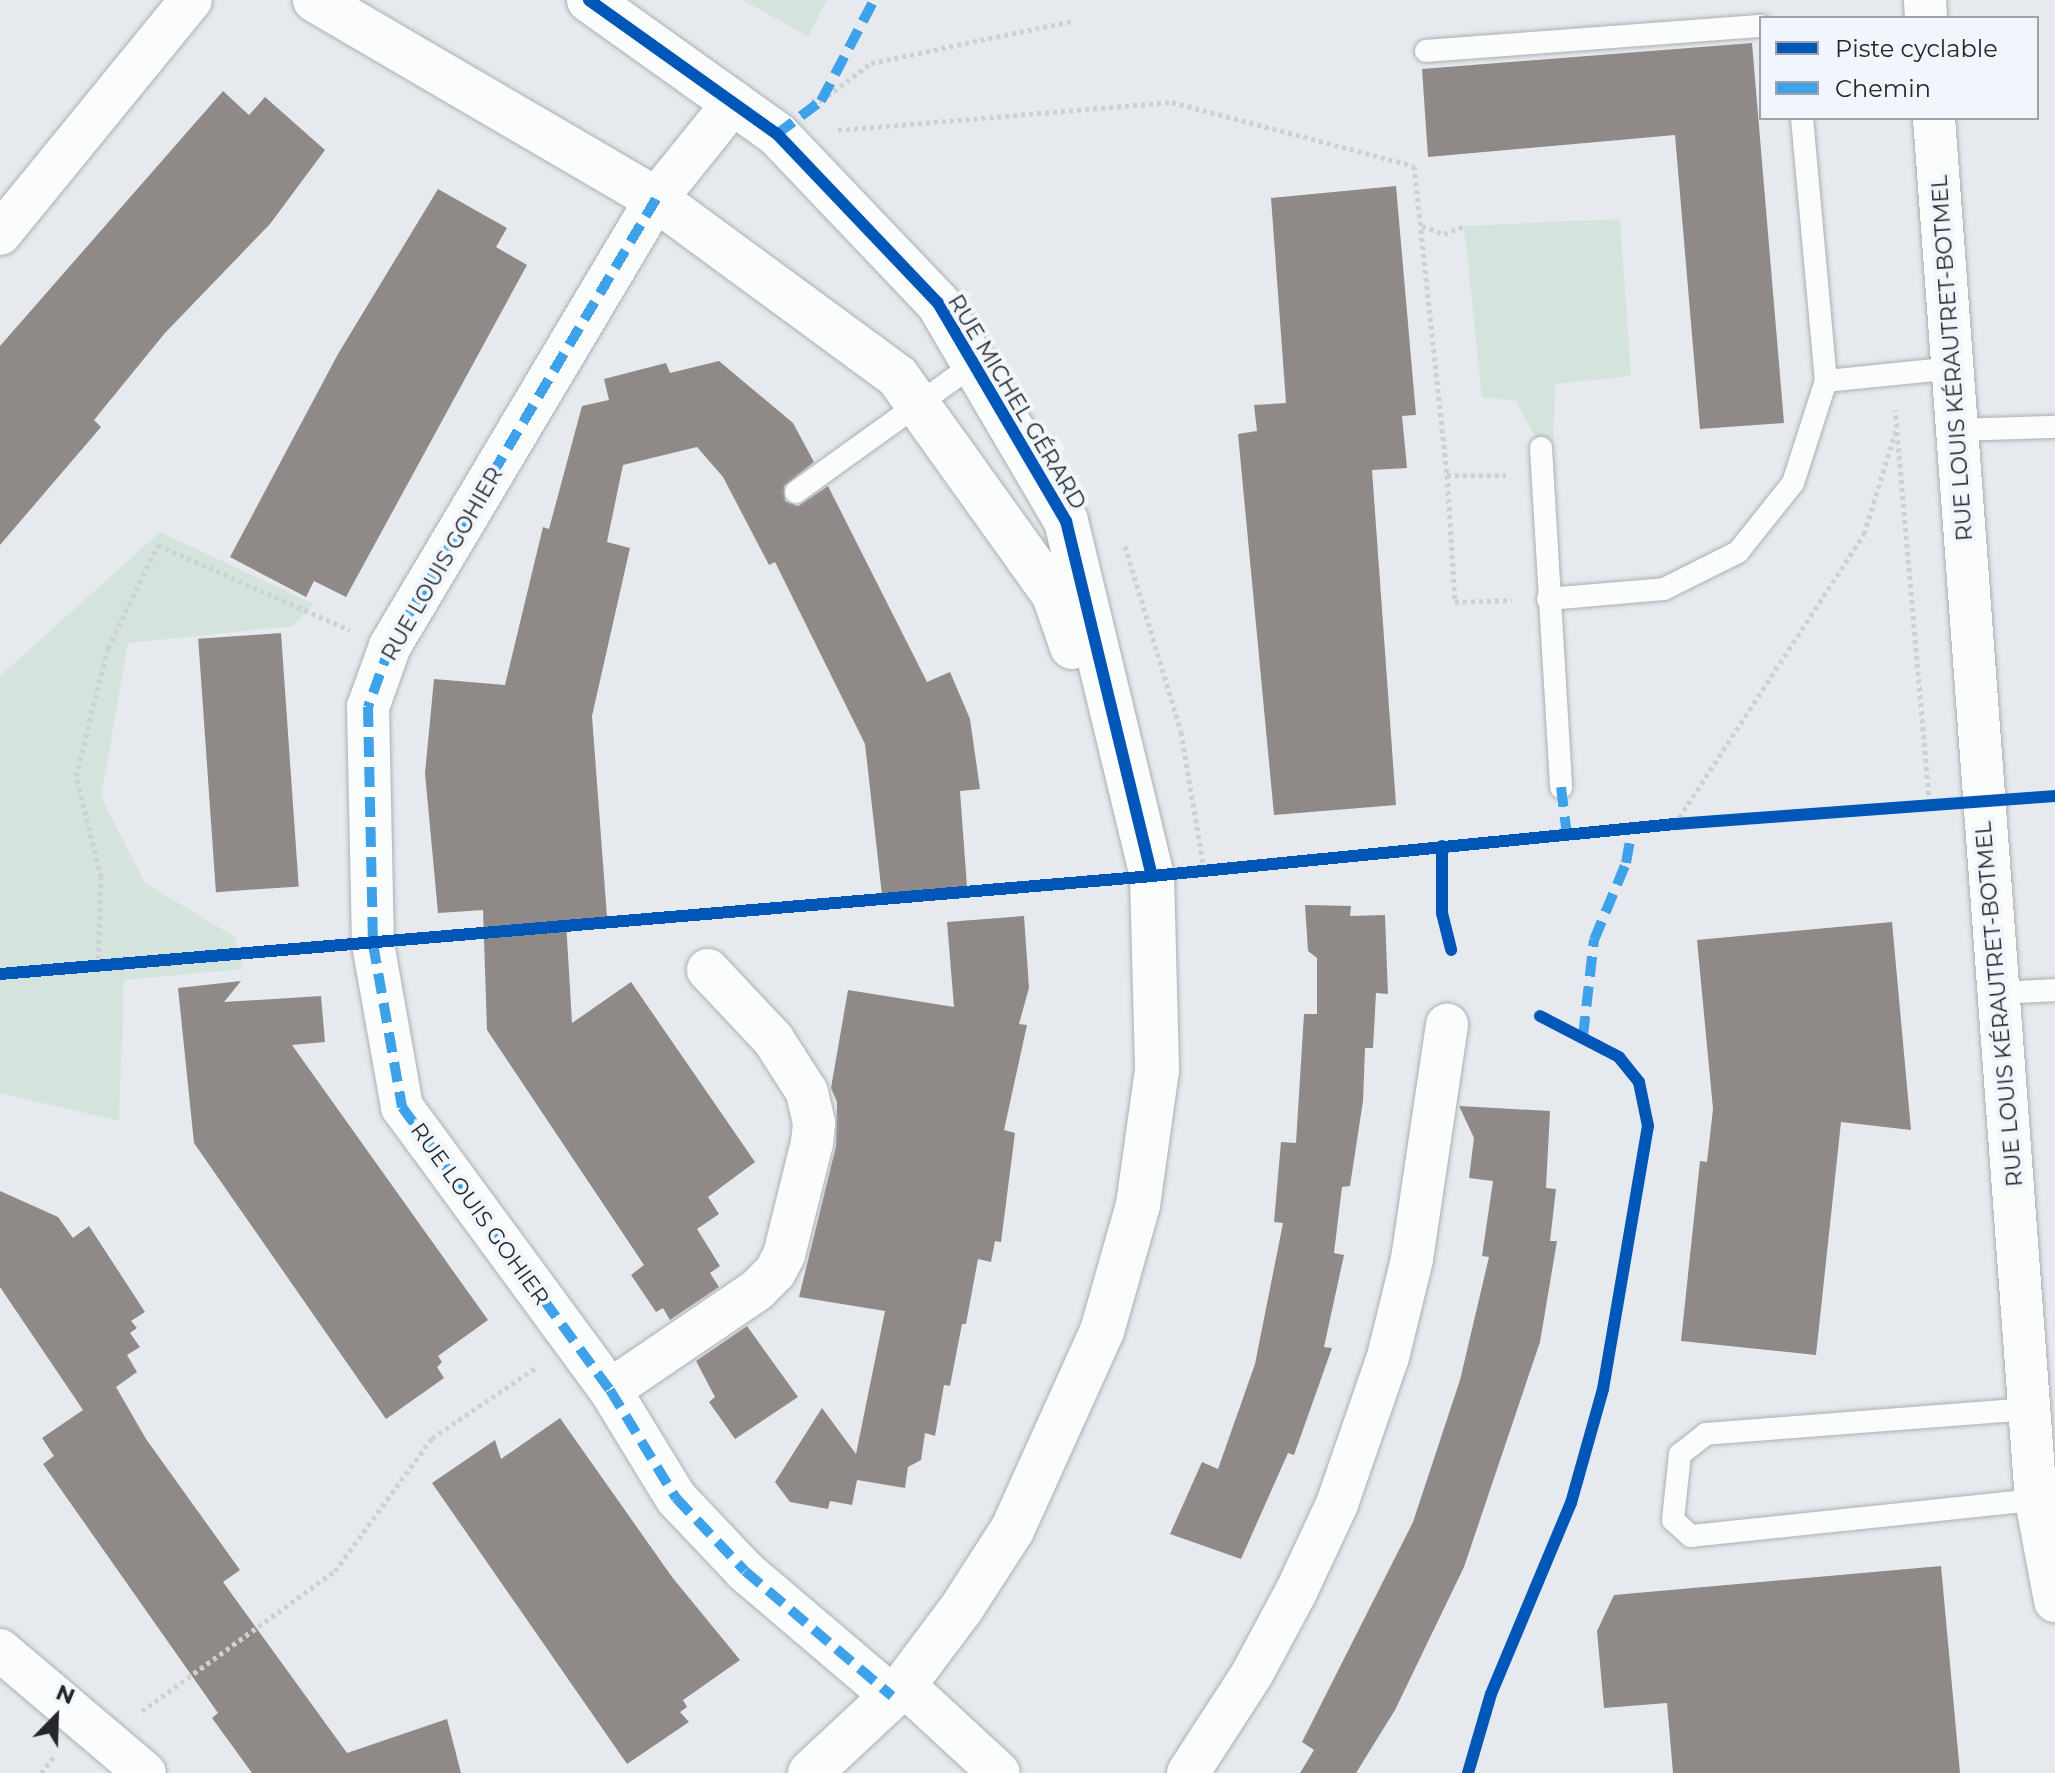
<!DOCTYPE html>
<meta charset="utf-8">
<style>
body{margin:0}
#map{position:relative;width:2055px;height:1773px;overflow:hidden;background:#e6eaee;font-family:Montserrat,sans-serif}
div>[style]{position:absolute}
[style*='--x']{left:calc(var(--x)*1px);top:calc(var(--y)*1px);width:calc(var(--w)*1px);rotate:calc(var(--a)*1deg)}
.green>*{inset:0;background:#d4e3dc}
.building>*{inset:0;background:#8f8a88;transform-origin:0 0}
.path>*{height:5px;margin-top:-2.5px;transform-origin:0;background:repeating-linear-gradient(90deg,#cfd0d2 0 4px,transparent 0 8px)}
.roads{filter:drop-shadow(0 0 2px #acafb3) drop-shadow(0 0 2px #acafb3)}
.service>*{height:22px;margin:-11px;padding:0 11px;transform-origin:11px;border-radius:11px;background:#fbfcfc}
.minor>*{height:42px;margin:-21px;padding:0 21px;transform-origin:21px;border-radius:21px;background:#fbfcfc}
.tertiary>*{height:44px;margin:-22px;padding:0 22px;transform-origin:22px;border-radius:22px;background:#fbfcfc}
.quiet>*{height:10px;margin-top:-5px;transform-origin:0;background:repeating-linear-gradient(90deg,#3ea2eb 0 20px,transparent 0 30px)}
.cycleway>*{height:12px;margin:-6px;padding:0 6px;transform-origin:6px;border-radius:6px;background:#0057b8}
span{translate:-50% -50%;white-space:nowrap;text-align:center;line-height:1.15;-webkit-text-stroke:8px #f1f6fd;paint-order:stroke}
.street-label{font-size:22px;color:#242629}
.legend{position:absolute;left:1759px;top:16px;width:280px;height:104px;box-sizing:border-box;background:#f1f6fd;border:2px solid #9fa3a8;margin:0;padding:10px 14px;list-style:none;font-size:24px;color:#242629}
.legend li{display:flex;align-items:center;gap:16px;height:40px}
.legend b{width:40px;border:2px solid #9fa3a8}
.north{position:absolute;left:16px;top:1677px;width:80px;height:80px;-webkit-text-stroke:6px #f1f6fd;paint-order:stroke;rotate:23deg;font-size:22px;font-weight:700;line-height:32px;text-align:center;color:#242629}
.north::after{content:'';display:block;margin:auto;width:28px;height:36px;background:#242629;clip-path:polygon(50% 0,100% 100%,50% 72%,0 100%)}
</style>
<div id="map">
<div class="green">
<div style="clip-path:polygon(743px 0,827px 0,808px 37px)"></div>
<div style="clip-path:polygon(1620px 219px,1631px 376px,1555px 384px,1553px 441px,1541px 448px,1516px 401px,1482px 397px,1464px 226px)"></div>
<div style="clip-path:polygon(160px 532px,314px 604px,293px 626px,128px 643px,101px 797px,145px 883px,235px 937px,243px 969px,124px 980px,119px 1121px,0 1093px,0 676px)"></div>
</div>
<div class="building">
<div style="clip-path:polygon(1752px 43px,1784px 423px,1700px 429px,1675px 135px,1428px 157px,1422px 69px)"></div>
<div style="clip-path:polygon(223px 91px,249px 115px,265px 97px,325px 150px,270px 224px,165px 333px,94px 420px,101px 427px,0 545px,0 346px)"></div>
<div style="clip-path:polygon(1396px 186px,1416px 415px,1402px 416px,1407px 468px,1372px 470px,1396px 805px,1274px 815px,1238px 434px,1257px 431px,1254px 405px,1286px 403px,1271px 198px)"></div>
<div style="clip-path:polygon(438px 189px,507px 228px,496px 247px,527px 265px,346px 597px,314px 581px,306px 597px,230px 557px,338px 354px)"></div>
<div style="clip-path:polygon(719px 361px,793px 423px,814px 462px,784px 486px,785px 501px,798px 506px,828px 486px,927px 682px,950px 672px,970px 719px,980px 789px,960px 791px,967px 887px,882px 895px,865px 744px,775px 562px,769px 565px,723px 477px,697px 447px,623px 465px,607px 542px,630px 548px,592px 716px,607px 917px,566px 921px,572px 1023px,631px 982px,755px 1162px,708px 1197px,719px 1214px,697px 1229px,720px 1266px,710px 1273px,719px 1287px,670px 1320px,663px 1308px,656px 1312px,631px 1275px,644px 1265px,487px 1030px,483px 910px,438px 913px,425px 773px,434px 679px,505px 685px,543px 527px,549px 529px,582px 406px,609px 400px,604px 379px,666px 363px,670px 373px)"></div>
<div style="left:281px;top:633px;width:254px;height:83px;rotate:86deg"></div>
<div style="clip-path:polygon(1305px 905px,1351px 906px,1350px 916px,1385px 915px,1388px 994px,1376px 993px,1373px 1048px,1365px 1048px,1363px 1101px,1350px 1186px,1342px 1187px,1334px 1253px,1344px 1255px,1324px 1347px,1332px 1348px,1294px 1455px,1288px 1453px,1241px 1559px,1170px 1534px,1202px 1462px,1218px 1469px,1255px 1364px,1283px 1223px,1274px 1222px,1281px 1142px,1296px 1143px,1304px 1014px,1317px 1014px,1317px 958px,1308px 951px)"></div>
<div style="clip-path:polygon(1024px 916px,1029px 988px,1019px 1024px,1027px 1025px,1004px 1130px,1015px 1133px,1001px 1242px,995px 1241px,991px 1262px,978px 1259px,966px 1324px,962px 1324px,950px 1386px,944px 1385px,935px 1436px,925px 1433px,921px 1460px,908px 1467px,905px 1488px,857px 1480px,852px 1505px,830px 1501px,828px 1509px,790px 1502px,775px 1482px,822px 1408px,856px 1454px,885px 1311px,799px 1297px,836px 1146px,837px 1102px,831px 1088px,848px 990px,954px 1007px,947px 922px)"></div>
<div style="clip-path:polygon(1892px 922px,1911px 1130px,1841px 1122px,1816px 1355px,1681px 1341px,1700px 1161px,1707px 1162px,1713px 1109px,1697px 940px)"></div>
<div style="clip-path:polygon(241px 981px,224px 1002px,321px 996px,325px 1042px,292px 1045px,488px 1320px,438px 1356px,442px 1362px,437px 1367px,444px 1378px,386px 1419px,194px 1143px,178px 988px)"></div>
<div style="clip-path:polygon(1459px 1106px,1550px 1111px,1546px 1188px,1556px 1189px,1550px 1241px,1557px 1241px,1540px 1342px,1464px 1567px,1395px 1710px,1356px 1773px,1300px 1773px,1314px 1750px,1302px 1742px,1413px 1522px,1460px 1380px,1489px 1257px,1482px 1256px,1493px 1181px,1469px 1178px,1474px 1138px)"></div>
<div style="clip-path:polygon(0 1191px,58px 1217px,73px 1238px,89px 1226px,145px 1312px,131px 1321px,137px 1328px,130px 1333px,140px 1347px,127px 1355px,137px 1372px,116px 1387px,146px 1439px,240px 1570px,223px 1582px,347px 1753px,447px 1719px,461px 1773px,252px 1773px,212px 1718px,218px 1713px,43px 1464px,54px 1456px,42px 1438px,83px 1410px,0 1287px)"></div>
<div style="clip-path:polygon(747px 1326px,798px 1397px,735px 1439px,709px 1402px,715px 1397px,696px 1361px)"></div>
<div style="clip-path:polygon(560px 1418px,672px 1577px,740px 1660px,683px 1700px,687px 1707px,680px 1712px,689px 1722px,627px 1764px,432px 1483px,495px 1440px,501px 1459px)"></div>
<div style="clip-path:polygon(1941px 1566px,1960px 1773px,1673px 1773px,1667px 1703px,1604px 1708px,1597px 1631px,1614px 1595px)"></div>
</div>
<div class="path">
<div style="--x:811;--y:101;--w:10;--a:0"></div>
<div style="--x:821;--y:101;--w:63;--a:-37.2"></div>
<div style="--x:871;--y:63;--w:205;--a:-11.8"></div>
<div style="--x:838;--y:130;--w:335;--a:-4.8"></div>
<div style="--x:1172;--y:102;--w:250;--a:14.8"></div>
<div style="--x:1414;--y:166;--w:311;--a:83.9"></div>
<div style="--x:1447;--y:475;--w:127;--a:86.4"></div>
<div style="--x:1455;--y:602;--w:57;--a:-2"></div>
<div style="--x:1422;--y:226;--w:23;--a:20"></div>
<div style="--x:1444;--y:234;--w:22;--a:-22"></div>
<div style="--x:1897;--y:432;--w:377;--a:85"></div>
<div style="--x:1447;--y:475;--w:59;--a:0"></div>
<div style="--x:1125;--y:546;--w:194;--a:73.2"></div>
<div style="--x:1181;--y:732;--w:139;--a:80.5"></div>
<div style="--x:1675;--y:824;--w:346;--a:-56.9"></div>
<div style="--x:1864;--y:534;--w:112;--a:-72.9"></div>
<div style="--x:1897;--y:427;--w:17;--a:-97"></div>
<div style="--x:98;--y:967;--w:90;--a:-88.1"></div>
<div style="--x:101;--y:877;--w:104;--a:-103.9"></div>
<div style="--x:76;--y:776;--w:132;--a:-76"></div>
<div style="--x:108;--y:648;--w:114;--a:-64.1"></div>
<div style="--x:158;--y:545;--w:210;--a:23.9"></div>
<div style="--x:142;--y:1711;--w:238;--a:-36"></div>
<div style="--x:335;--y:1571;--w:165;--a:-53.9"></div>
<div style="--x:432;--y:1438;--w:127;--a:-34.1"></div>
<div style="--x:41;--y:1773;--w:23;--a:-52"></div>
</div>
<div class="roads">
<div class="service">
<div style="--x:1426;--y:51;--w:336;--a:-4.3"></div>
<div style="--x:1802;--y:118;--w:264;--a:84.8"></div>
<div style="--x:1958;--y:430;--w:97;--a:-1.8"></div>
<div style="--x:1541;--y:448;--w:340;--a:86.6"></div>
<div style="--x:796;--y:492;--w:219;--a:-35.7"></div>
<div style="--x:1548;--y:599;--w:116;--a:-4.9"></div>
<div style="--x:1664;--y:589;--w:83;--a:-26.6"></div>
<div style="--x:1738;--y:552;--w:88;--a:-51.4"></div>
<div style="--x:1793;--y:483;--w:107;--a:-72.1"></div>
<div style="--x:1826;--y:381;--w:128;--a:-5.8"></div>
<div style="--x:2000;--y:993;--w:55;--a:-3.1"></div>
<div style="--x:2029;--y:1409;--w:324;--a:175.6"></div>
<div style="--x:1706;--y:1434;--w:33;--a:142"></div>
<div style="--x:1680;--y:1454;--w:66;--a:96.1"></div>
<div style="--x:1673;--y:1520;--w:24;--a:42"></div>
<div style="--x:1691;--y:1536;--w:347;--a:-6"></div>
</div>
<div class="minor">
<div style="--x:1925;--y:0;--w:18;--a:87"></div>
<div style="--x:734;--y:102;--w:124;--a:128.8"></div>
<div style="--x:656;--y:199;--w:520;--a:120.76"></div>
<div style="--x:390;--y:646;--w:65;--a:109.8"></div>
<div style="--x:368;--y:707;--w:237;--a:88.8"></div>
<div style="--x:373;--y:944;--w:166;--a:79.9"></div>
<div style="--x:402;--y:1107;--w:351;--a:53.7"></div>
<div style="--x:610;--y:1390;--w:127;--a:58.6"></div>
<div style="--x:676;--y:1498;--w:100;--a:46.6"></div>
<div style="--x:745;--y:1571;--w:193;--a:40.4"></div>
<div style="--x:1934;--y:118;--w:1386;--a:85.78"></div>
<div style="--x:2036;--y:1500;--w:103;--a:79.3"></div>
<div style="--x:0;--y:234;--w:302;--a:-50.8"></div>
<div style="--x:610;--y:1390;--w:178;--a:-34.2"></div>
<div style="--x:757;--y:1290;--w:25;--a:-45"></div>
<div style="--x:775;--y:1272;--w:19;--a:-62"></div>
<div style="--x:784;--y:1255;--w:115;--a:-76"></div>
<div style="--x:812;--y:1143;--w:20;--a:-84"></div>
<div style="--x:814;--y:1123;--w:32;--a:-103"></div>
<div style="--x:807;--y:1092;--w:63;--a:-122.7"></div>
<div style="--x:773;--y:1039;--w:95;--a:-133.3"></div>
<div style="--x:0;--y:1650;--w:190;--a:40.3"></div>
<div style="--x:904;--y:1685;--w:129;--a:42.8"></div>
<div style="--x:1188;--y:1773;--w:118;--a:-57.1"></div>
<div style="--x:1252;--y:1674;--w:93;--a:-61.8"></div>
<div style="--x:1296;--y:1592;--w:97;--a:-65"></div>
<div style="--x:1337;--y:1504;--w:156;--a:-70.9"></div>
<div style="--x:1388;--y:1357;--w:101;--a:-76.2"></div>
<div style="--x:1412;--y:1259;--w:237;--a:-81.5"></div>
</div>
<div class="tertiary">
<div style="--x:315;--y:0;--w:395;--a:30.3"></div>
<div style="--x:656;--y:199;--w:300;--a:36.3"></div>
<div style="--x:898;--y:377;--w:268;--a:54.4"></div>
<div style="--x:1054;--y:595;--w:55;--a:70.9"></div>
<div style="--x:589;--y:0;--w:231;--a:35.5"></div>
<div style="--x:777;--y:134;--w:233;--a:46.4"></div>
<div style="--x:938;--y:303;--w:253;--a:59.6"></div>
<div style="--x:1066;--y:521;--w:365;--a:76.4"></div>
<div style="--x:1152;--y:876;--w:194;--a:88.5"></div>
<div style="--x:1157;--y:1070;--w:136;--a:98"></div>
<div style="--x:1138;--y:1205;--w:131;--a:105.9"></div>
<div style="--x:1102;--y:1331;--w:218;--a:114.3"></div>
<div style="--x:1012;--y:1530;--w:94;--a:122.8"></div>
<div style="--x:961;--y:1609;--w:95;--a:126.9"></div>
<div style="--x:904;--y:1685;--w:129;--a:136.9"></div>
</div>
</div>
<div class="quiet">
<div style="--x:777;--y:134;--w:55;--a:-36.9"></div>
<div style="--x:821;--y:101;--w:114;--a:-62.3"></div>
<div style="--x:656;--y:199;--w:520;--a:120.76"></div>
<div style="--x:390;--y:646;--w:65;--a:109.8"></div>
<div style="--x:368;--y:707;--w:237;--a:88.8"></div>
<div style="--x:373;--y:944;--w:166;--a:79.9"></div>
<div style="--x:402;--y:1107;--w:351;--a:53.7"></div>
<div style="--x:610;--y:1390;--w:127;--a:58.6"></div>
<div style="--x:676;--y:1498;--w:100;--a:46.6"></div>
<div style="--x:745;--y:1571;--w:193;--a:40.4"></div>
<div style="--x:1561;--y:787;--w:48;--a:82.9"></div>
<div style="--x:1583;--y:1036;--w:97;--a:-83.5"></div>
<div style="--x:1594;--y:940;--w:83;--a:-67.4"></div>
<div style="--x:1626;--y:863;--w:35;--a:-80"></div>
</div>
<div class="cycleway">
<div style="--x:589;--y:0;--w:231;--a:35.5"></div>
<div style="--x:777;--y:134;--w:233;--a:46.4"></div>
<div style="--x:938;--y:303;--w:253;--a:59.6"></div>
<div style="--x:1066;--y:521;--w:365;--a:76.4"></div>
<div style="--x:1442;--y:846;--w:67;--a:90"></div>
<div style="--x:1442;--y:913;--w:38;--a:76"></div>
<div style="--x:0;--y:974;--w:1156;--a:-4.86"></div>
<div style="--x:1152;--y:876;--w:526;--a:-5.68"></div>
<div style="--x:1675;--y:824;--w:381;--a:-4.2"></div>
<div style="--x:1468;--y:1773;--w:82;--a:-73.8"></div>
<div style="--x:1491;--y:1694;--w:207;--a:-67.3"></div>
<div style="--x:1571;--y:1503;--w:118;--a:-74.3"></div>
<div style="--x:1603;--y:1389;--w:267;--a:-80.3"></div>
<div style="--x:1648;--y:1126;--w:45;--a:-101.6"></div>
<div style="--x:1639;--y:1082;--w:32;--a:-129"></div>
<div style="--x:1619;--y:1057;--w:89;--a:-152.6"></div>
</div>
<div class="street-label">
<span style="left:1952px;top:358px;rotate:-94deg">RUE LOUIS KÉRAUTRET-BOTMEL</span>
<span style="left:1017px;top:402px;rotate:59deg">RUE MICHEL GÉRARD</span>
<span style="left:442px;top:564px;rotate:-60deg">RUE LOUIS GOHIER</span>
<span style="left:1999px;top:1004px;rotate:-95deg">RUE LOUIS KÉRAUTRET-BOTMEL</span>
<span style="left:480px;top:1214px;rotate:54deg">RUE LOUIS GOHIER</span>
</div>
<ul class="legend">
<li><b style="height:10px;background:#0057b8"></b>Piste cyclable</li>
<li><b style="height:10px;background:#3ea2eb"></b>Chemin</li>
</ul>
<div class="north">N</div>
</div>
